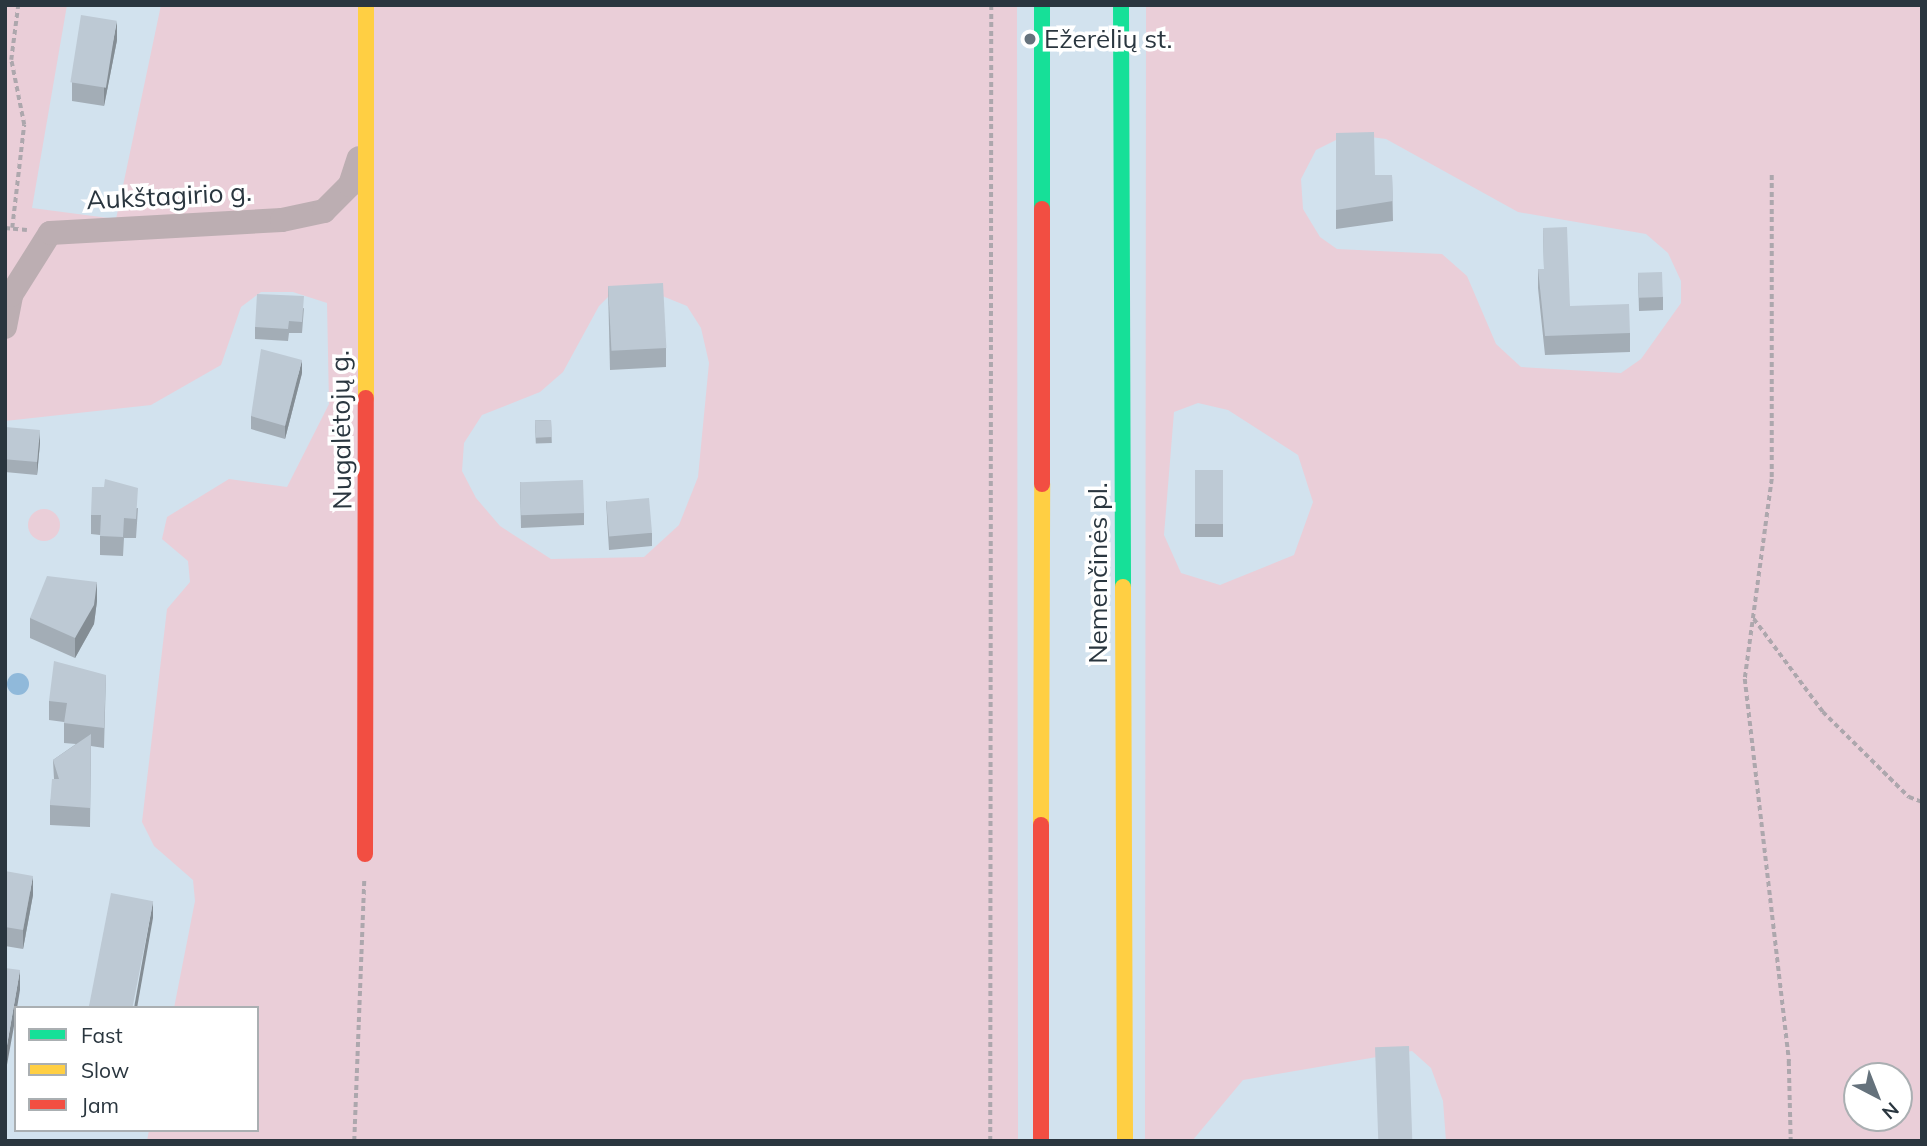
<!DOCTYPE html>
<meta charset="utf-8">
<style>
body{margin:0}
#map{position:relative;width:1927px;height:1146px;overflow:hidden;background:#d2e2ee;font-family:Mulish,sans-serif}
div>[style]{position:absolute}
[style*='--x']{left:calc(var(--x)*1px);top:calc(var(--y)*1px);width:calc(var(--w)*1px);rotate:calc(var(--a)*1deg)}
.green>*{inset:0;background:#eaced8}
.round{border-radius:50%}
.water>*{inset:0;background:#90b9da}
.path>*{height:3.5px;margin-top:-1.75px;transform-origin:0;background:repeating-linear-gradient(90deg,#ada7ad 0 5px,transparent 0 8.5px)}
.street>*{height:24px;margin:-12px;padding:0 12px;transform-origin:12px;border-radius:12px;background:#bcaeb2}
.fast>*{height:16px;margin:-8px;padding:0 8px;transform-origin:8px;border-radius:8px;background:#16e098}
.slow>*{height:16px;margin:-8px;padding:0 8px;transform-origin:8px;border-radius:8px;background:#ffcf43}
.jam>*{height:16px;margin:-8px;padding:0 8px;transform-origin:8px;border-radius:8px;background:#f24e42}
.wall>*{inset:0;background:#a3adb6;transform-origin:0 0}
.shaded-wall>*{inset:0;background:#848d94}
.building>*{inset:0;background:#bdc9d4;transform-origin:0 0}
.dots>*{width:19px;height:19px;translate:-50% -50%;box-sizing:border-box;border:4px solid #fff;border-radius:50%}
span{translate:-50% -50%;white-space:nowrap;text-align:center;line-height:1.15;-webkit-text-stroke:7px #fff;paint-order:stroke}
.poi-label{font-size:26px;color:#2a363f}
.left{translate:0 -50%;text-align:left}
.street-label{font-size:26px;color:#2a363f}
.frame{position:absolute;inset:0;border:7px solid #2a363f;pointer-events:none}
.legend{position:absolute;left:14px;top:1006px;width:245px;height:126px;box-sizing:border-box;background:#fff;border:2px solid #aaafb2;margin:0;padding:9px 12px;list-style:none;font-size:21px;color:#2a363f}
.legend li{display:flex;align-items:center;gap:14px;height:35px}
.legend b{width:35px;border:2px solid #aaafb2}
.north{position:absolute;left:1843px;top:1062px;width:70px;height:70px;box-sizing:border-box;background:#fff;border:2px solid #aaafb2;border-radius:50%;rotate:138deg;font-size:19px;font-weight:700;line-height:28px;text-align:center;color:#2a363f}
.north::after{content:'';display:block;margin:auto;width:24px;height:32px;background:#65727c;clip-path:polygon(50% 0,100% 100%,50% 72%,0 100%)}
</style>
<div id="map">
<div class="green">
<div style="clip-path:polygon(evenodd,5px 5px,67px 5px,32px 208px,116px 219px,161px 5px,1017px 5px,1018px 1141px,147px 1141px,149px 1130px,257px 1130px,257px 1008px,174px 1008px,195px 901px,193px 880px,154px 846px,142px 822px,167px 609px,190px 582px,188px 561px,162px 539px,167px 517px,229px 479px,287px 487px,329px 404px,327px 303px,293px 292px,261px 292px,241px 307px,221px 365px,151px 405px,5px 421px,5px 5px,635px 285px,687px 306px,701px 328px,709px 363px,698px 477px,679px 525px,644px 557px,551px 559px,500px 526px,476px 498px,462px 471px,464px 443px,482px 415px,540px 392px,563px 372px,599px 306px,614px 291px,635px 285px)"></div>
<div style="clip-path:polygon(evenodd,1146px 5px,1922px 5px,1922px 1141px,1446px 1141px,1443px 1101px,1431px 1068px,1412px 1051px,1243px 1080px,1192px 1141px,1145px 1141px,1146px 5px,1348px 134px,1386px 139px,1518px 212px,1646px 234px,1668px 253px,1681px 281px,1681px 303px,1641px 359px,1621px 373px,1521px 367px,1496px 344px,1467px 276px,1442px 254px,1337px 249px,1320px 237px,1303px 209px,1301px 179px,1316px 150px,1348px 134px,1146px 5px,1198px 403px,1228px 410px,1298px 455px,1313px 502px,1294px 555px,1220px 585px,1181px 573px,1164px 535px,1174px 412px,1198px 403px,1146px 5px,1857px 1076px,1899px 1076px,1899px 1118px,1857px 1118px,1857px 1076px)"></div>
<div class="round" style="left:28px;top:509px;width:32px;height:32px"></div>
</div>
<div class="water">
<div class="round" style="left:7px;top:673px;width:22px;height:22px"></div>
</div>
<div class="path">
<div style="--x:1772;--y:175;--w:304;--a:90"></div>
<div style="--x:1772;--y:479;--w:202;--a:97.7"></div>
<div style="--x:1745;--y:679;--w:385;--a:83.4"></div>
<div style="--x:1789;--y:1061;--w:80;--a:88.6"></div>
<div style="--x:5;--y:228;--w:22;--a:5"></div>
<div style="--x:12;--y:228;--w:104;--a:-83.4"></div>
<div style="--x:24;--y:125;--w:66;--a:-101.3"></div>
<div style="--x:11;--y:60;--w:55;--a:-82.7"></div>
<div style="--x:1754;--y:619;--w:116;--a:53.4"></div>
<div style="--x:1823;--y:712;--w:121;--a:44.7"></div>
<div style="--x:1909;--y:797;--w:14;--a:21"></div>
<div style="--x:354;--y:1141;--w:261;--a:-87.8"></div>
<div style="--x:990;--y:1141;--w:1136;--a:-89.95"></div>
</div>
<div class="street">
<div style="--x:5;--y:327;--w:33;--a:-79"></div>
<div style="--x:11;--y:295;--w:73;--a:-57.8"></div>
<div style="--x:50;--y:233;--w:232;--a:-3.2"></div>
<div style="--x:282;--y:220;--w:43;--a:-12.1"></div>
<div style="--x:324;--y:211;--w:37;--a:-45"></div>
<div style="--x:350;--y:185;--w:28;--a:-72"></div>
</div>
<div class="fast">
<div style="--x:1121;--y:5;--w:582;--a:89.8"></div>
<div style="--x:1042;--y:209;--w:204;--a:-90"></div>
</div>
<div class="slow">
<div style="--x:366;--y:398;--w:393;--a:-90"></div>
<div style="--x:1123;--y:587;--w:554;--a:89.79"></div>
<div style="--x:1041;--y:825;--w:341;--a:-89.8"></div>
</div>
<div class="jam">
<div style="--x:1042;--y:484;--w:275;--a:-90"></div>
<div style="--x:365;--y:854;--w:456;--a:-89.9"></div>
<div style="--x:1041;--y:1141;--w:316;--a:-90"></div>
</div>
<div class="wall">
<div style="clip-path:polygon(117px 40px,104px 106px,72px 101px,72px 82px)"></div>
<div style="clip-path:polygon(1336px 133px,1375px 175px,1392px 175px,1393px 221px,1336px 229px)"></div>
<div style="clip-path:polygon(1543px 228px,1570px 306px,1630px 333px,1630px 352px,1545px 355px,1538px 288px,1538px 269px,1544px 269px)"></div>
<div style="clip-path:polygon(1638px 273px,1663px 297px,1663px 310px,1639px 311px)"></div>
<div style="clip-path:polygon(608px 286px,666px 348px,666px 367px,610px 370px)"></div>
<div style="clip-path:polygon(304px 308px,302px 333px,289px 333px,288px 341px,255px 339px,255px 327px)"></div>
<div style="clip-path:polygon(302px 373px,285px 439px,251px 429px,251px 416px)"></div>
<div style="left:551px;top:420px;width:23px;height:16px;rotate:88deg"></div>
<div style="clip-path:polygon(5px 427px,40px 443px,37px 475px,5px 472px)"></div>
<div style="left:1195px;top:470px;width:28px;height:67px"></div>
<div style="clip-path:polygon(520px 482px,584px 513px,584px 525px,521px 528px)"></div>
<div style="clip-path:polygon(606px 501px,652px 533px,652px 546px,609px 550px)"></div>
<div style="clip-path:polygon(138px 508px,136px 538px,124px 538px,123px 556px,100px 555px,100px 535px,91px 534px,91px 515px)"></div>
<div style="clip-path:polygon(97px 601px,94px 624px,75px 658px,30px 638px,30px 618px)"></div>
<div style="clip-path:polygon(106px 675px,104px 748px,91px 746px,90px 827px,50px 825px,50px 805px,54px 779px,53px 760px,76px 744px,64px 743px,64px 722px,49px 720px,49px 701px)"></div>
<div style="clip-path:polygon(5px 871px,33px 895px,23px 949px,5px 946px)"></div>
</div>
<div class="shaded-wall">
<div style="clip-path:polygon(117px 21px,117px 40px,104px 106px,104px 87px)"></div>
<div style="clip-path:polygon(302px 360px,302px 373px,285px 439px,285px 426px)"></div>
<div style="clip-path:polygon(40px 430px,40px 443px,37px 475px,37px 462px)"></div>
<div style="clip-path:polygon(97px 582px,97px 601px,94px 624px,75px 658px,75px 638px)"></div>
<div style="clip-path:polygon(33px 876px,33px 895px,23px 949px,23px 930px)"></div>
<div style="clip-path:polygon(153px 901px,153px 918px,137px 1008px,134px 1008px)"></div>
<div style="clip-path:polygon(20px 970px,20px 990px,17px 1008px,16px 1008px,16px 1015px,5px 1076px,5px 1057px)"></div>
</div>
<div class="building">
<div style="left:81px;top:15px;width:36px;height:68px;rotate:9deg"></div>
<div style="clip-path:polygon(1374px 132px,1375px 175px,1392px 175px,1393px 201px,1336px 210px,1336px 133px)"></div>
<div style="clip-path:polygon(1567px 227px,1570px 306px,1629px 304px,1630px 333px,1545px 336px,1538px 269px,1544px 269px,1543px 228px)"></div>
<div style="left:1662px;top:272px;width:25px;height:24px;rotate:88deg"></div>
<div style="left:663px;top:283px;width:65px;height:55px;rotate:87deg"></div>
<div style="clip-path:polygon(257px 294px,304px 296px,302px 322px,289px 321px,288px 329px,255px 327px)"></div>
<div style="clip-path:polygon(261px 349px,302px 360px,285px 426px,251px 416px)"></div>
<div style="left:551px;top:420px;width:17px;height:16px;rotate:87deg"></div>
<div style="left:5px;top:427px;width:35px;height:32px;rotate:5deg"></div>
<div style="left:1195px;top:470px;width:28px;height:54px"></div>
<div style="clip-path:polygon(105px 479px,138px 488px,136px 519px,124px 518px,123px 537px,100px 536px,101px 515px,91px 515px,92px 487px,104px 487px)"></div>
<div style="left:583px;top:480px;width:33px;height:63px;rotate:88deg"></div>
<div style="left:649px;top:498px;width:35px;height:43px;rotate:85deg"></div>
<div style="clip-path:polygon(47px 576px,97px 582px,94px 605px,75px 638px,30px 618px)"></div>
<div style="clip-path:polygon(54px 661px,106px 675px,104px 728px,64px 723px,67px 703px,49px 701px)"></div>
<div style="clip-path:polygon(91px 734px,90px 808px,50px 805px,52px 779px,59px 779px,53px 760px)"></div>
<div style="clip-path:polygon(5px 871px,33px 876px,23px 930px,5px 927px)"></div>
<div style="left:111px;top:893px;width:43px;height:117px;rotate:11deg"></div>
<div style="clip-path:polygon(5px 968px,20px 970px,5px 1057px)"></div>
<div style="left:1409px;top:1046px;width:95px;height:34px;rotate:88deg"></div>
</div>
<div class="dots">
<div style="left:1030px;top:39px;background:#65727c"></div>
</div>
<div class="poi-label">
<span class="left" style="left:1044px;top:39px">Ežerėlių st.</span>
</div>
<div class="street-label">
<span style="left:169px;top:196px;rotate:-3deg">Aukštagirio g.</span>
<span style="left:341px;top:430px;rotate:-91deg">Nugalėtojų g.</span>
<span style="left:1098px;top:573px;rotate:-90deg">Nemenčinės pl.</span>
</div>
<div class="frame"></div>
<ul class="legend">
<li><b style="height:9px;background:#16e098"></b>Fast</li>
<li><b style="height:9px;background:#ffcf43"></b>Slow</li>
<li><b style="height:9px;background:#f24e42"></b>Jam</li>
</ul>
<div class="north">N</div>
</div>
